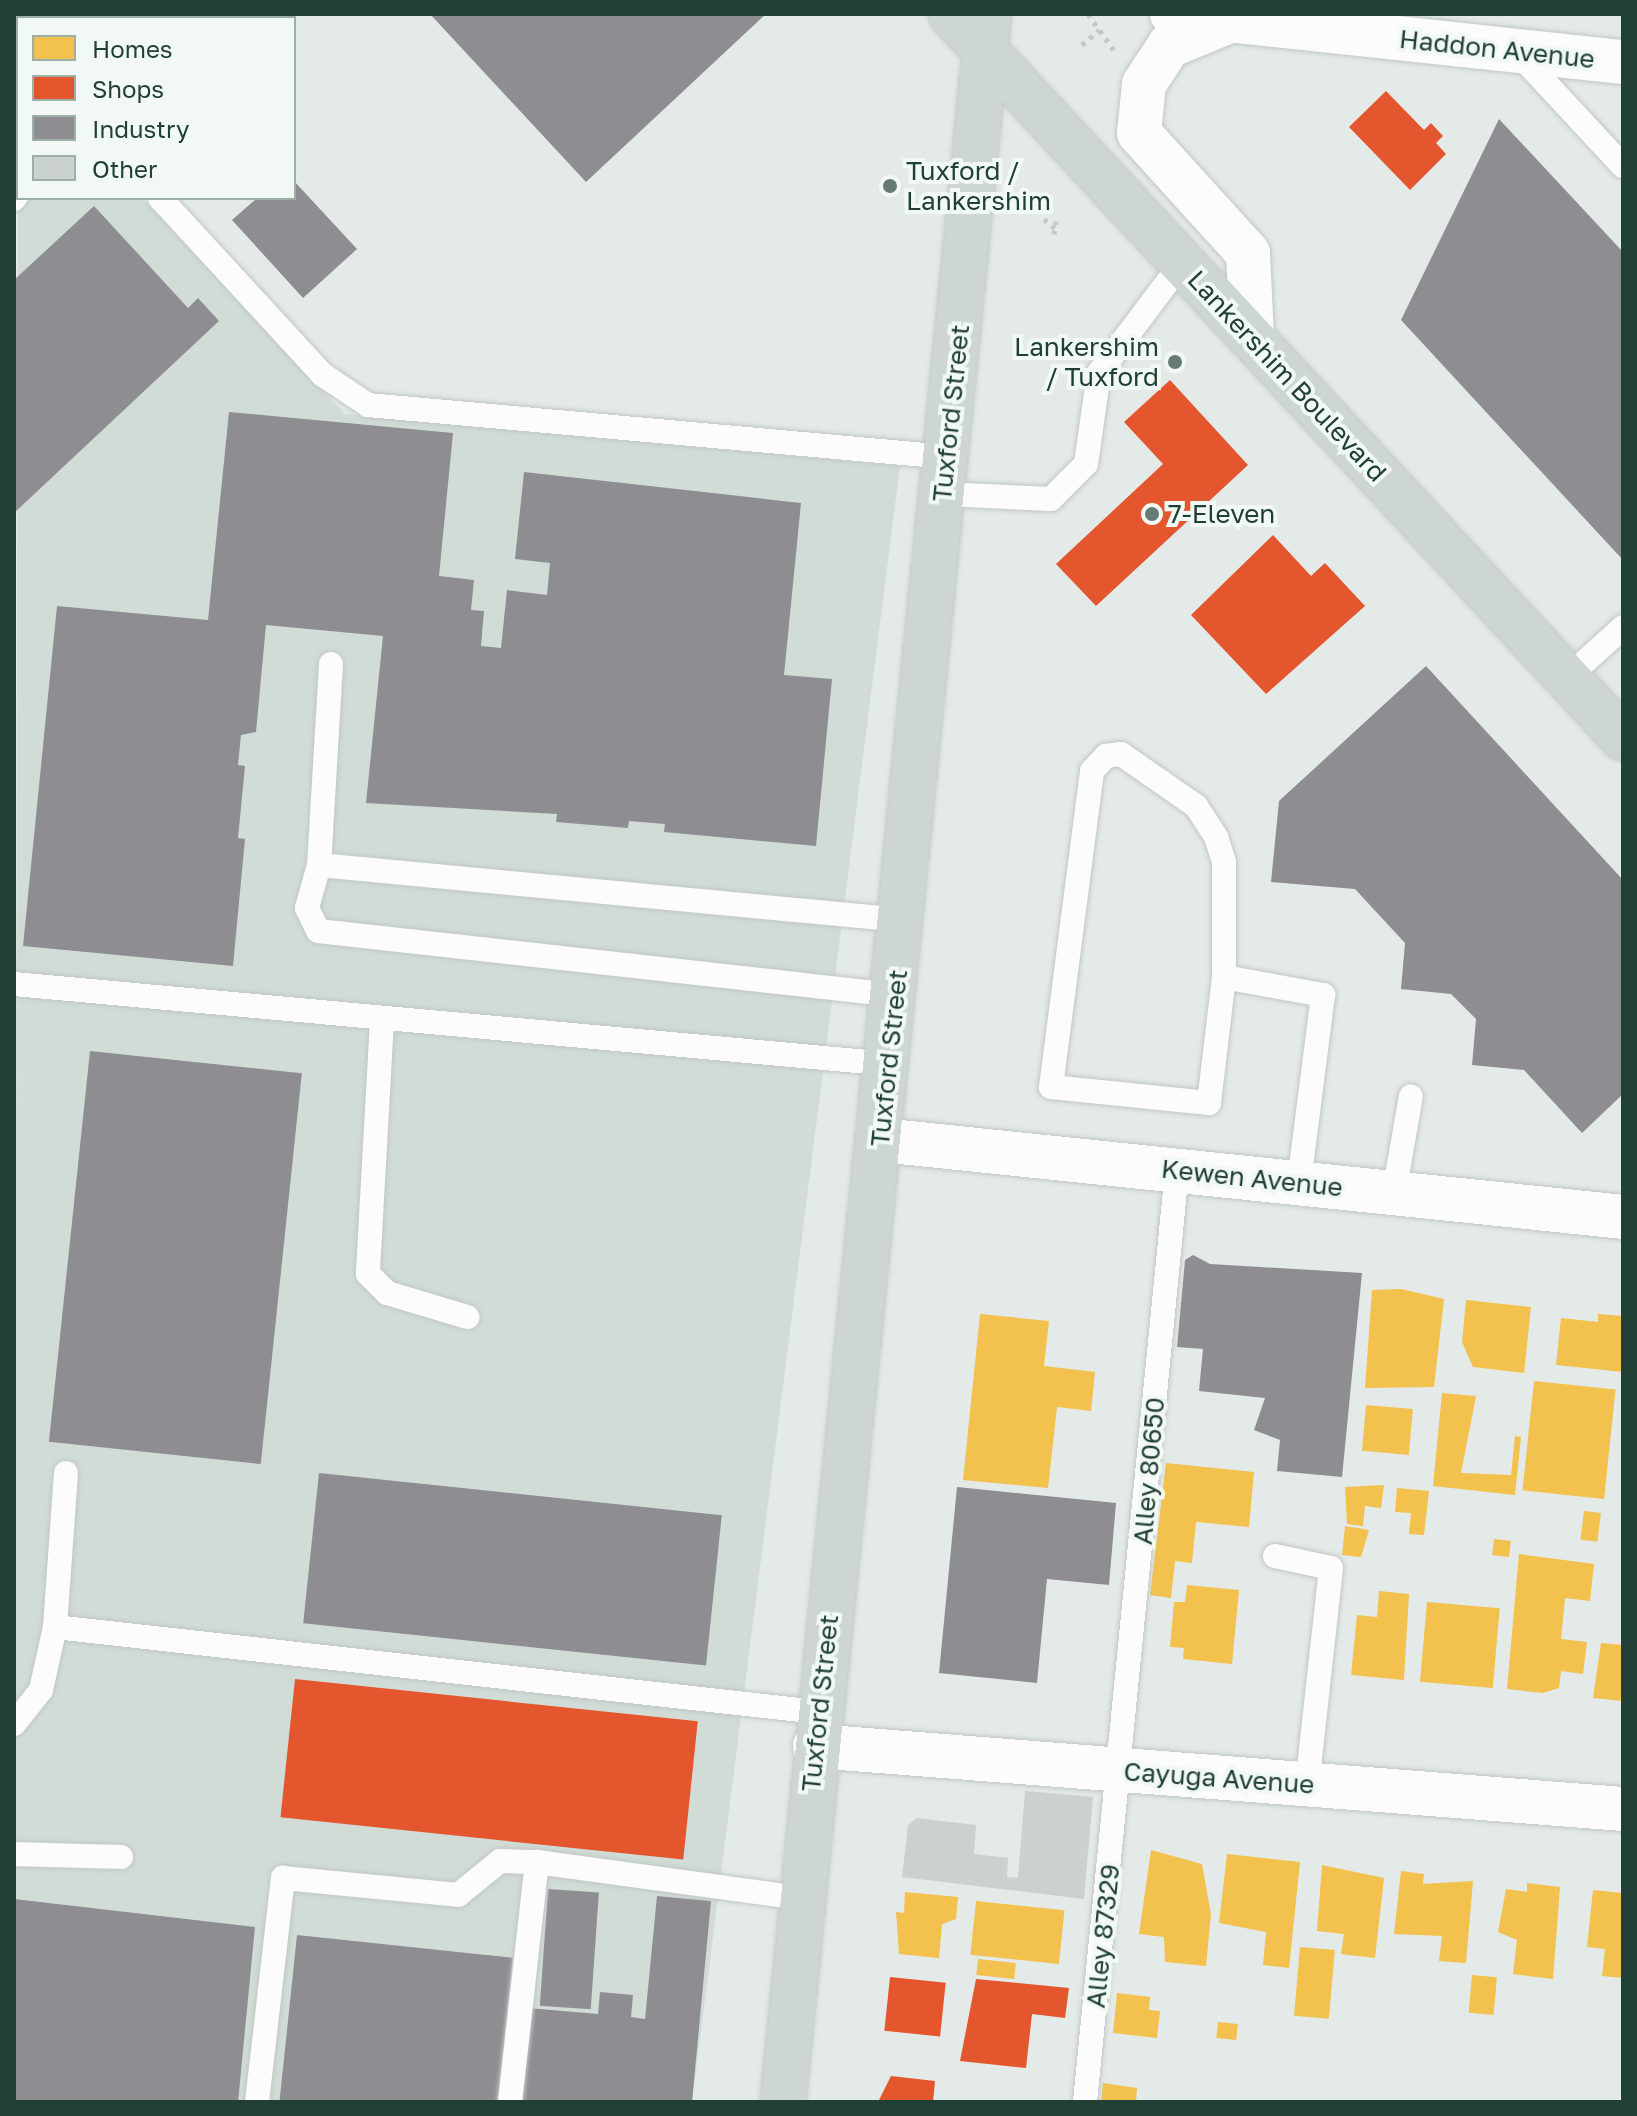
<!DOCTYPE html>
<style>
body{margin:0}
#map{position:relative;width:1637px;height:2116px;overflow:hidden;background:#e4eae7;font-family:"Golos Text",sans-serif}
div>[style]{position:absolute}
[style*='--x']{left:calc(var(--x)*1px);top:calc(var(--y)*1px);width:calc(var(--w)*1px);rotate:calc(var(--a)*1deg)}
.built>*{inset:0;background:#d1dcd7}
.homes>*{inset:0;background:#f2c14e;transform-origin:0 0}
.shops>*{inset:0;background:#e4572e;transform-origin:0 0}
.industry>*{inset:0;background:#8d8d92;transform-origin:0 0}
.building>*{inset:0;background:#cbd1ce}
.path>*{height:5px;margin-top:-2.5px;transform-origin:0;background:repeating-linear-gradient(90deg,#c1cac5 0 4px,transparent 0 10px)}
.roads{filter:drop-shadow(0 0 2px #c1c7c4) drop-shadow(0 0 2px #c1c7c4)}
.lane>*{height:24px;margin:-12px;padding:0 12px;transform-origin:12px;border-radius:12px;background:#fbfcfb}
.street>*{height:44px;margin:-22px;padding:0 22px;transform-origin:22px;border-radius:22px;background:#fbfcfb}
.primary>*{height:44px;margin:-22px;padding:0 22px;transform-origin:22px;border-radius:22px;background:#cdd6d3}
.dots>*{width:22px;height:22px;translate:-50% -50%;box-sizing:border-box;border:4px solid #f2f9f5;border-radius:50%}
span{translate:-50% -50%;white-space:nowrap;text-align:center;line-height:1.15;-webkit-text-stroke:8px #f2f9f5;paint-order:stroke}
.street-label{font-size:26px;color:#203f35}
.poi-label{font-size:26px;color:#203f35}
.left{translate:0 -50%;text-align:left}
.right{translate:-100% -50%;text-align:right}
.frame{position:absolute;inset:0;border:16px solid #203f35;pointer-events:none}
.legend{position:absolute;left:16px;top:16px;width:280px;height:184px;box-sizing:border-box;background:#f2f9f5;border:2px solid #9eafa8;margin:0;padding:10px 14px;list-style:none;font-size:24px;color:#203f35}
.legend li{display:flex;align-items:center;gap:16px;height:40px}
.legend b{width:40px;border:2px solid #9eafa8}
</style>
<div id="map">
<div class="built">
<div style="clip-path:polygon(18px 134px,18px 198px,142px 198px,345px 414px,900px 466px,692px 2102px,14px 2102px)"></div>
</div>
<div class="homes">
<div style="clip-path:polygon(14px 14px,71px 14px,67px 18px)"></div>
<div style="clip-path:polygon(1401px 1289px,1444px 1299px,1434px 1387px,1365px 1388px,1372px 1290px)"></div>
<div style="clip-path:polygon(1466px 1300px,1531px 1307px,1524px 1373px,1473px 1367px,1462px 1342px)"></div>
<div style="clip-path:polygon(980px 1314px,1049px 1321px,1044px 1366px,1095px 1372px,1091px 1411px,1057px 1407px,1048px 1488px,963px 1480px)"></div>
<div style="clip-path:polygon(1598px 1314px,1623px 1316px,1623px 1372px,1556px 1365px,1561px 1318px,1598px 1322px)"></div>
<div style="left:1534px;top:1381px;width:82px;height:110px;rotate:6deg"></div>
<div style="clip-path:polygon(1442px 1393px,1476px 1396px,1461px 1473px,1511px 1475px,1515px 1436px,1521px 1437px,1515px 1495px,1433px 1486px)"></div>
<div style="left:1366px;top:1405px;width:47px;height:46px;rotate:5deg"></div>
<div style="clip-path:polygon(1166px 1463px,1254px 1472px,1249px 1527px,1196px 1522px,1192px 1563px,1175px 1561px,1171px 1598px,1150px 1595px)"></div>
<div style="clip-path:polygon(1384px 1485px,1381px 1508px,1365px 1506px,1363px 1526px,1347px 1524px,1345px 1487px)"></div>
<div style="clip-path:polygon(1397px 1488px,1429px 1491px,1424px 1535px,1409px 1534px,1411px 1513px,1395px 1512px)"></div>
<div style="left:1584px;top:1511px;width:17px;height:29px;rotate:7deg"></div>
<div style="clip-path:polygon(1345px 1526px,1369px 1530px,1361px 1557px,1342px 1555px)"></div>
<div style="left:1494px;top:1539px;width:17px;height:16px;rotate:7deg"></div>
<div style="clip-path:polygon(1519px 1554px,1594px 1564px,1590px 1601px,1565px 1598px,1561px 1639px,1587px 1642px,1583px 1674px,1561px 1671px,1559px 1688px,1543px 1693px,1507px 1689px)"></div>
<div style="clip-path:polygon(1187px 1585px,1239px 1590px,1232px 1664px,1183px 1659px,1184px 1648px,1170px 1647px,1174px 1602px,1185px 1602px)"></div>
<div style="clip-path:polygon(1379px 1591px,1409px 1594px,1404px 1680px,1351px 1675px,1357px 1615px,1377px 1617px)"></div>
<div style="left:1427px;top:1602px;width:73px;height:80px;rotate:5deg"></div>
<div style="clip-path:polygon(1601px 1643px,1623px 1645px,1623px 1701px,1593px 1698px)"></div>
<div style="clip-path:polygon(1151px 1850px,1202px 1864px,1211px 1914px,1206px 1966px,1165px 1962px,1164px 1937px,1139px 1934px)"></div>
<div style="clip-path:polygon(1227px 1854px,1300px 1862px,1289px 1968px,1263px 1965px,1266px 1932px,1219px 1923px)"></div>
<div style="clip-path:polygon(1322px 1865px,1384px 1878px,1375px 1958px,1341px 1954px,1344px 1934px,1317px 1931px)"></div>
<div style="clip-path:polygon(1401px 1871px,1424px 1874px,1423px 1884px,1473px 1881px,1466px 1963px,1439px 1961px,1442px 1936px,1394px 1934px)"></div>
<div style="clip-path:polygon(1527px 1883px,1560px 1887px,1553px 1979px,1513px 1974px,1517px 1940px,1498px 1932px,1506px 1889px,1527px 1892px)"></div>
<div style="clip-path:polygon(1593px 1890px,1623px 1893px,1623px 1978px,1602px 1976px,1605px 1949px,1587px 1947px)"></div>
<div style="clip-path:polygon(905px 1892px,958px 1897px,956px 1919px,942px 1924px,939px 1958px,899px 1954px,896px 1912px,904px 1913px)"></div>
<div style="left:976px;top:1901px;width:89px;height:54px;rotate:6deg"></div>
<div style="left:1300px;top:1947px;width:35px;height:69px;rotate:5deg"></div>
<div style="left:978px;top:1959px;width:38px;height:16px;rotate:6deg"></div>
<div style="left:1472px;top:1975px;width:25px;height:38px;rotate:5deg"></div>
<div style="clip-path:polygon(1117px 1993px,1150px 1997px,1149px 2010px,1160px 2011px,1157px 2038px,1113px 2033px)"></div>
<div style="left:1218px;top:2022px;width:20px;height:16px;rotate:6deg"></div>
<div style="clip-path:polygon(1103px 2083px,1137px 2088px,1136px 2102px,1101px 2102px)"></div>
</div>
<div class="shops">
<div style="clip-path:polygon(1386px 91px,1424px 130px,1431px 123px,1443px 136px,1436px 143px,1446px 154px,1410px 190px,1349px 127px)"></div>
<div style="clip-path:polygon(1170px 380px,1248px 465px,1096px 606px,1056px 564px,1163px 464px,1124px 422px)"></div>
<div style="clip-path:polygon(1273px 535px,1311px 576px,1325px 563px,1365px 606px,1266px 694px,1191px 615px)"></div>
<div style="left:295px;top:1679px;width:405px;height:139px;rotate:6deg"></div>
<div style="left:890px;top:1977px;width:56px;height:54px;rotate:6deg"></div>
<div style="clip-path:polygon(976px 1979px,1069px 1988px,1065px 2018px,1032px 2014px,1026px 2068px,960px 2061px)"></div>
<div style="clip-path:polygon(891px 2076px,935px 2081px,933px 2102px,878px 2102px)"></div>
</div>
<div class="industry">
<div style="clip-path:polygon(430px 14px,766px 14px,586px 182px)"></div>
<div style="clip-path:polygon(1499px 119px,1623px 252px,1623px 560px,1401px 320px)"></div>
<div style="clip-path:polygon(294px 181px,357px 249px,303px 298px,232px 220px,257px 198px,294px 198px)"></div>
<div style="clip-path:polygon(94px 206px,188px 308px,198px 298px,219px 321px,14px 513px,14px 280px)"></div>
<div style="clip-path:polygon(229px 412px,453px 433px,439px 576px,474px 580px,471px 610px,484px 611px,481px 646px,501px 648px,507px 590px,547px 595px,550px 563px,515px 559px,524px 472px,801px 503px,784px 675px,832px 679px,816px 846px,664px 832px,665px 824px,629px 821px,628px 828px,556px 822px,557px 814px,366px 803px,383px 636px,266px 625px,256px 732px,241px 735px,238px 765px,245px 766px,238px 838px,245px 839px,233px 966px,23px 946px,57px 606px,208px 620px)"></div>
<div style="clip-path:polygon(1426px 666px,1623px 880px,1623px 1094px,1582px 1133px,1524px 1070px,1472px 1065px,1476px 1019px,1451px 994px,1401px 989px,1405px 943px,1355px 889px,1271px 882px,1279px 801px)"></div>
<div style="left:90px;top:1051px;width:213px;height:393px;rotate:6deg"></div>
<div style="clip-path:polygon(1193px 1255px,1210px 1264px,1362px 1273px,1342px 1477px,1277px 1471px,1280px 1440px,1254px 1430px,1265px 1398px,1199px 1391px,1203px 1349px,1177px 1347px,1185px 1260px)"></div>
<div style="left:319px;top:1473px;width:405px;height:151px;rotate:6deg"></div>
<div style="clip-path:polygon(957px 1487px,1116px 1503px,1109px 1585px,1047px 1579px,1037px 1683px,939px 1673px)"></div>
<div style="left:548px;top:1889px;width:51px;height:117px;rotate:4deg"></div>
<div style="clip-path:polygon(657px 1896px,711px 1901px,692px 2102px,519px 2102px,528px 2008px,598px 2014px,600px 1992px,633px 1995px,631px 2017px,645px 2019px)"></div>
<div style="clip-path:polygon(14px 1899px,255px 1927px,238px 2102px,14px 2102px)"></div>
<div style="left:297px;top:1935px;width:217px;height:168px;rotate:6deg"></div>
</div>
<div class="building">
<div style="clip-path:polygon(1025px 1791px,1093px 1797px,1084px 1899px,902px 1877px,908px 1825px,917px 1818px,976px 1825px,974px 1854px,1008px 1858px,1007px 1877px,1018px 1878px)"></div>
</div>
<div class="path">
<div style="--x:1088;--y:14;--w:47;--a:54.6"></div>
<div style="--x:1082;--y:45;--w:23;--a:-41"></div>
<div style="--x:1044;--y:219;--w:14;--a:39"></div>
<div style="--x:1054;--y:234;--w:13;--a:-81"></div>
</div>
<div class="roads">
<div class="lane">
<div style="--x:115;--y:18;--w:6;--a:-45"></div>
<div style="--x:185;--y:18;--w:6;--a:-45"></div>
<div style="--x:14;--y:47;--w:6;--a:45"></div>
<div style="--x:1516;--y:51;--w:157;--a:47.1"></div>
<div style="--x:14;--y:111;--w:5;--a:-37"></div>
<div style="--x:160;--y:198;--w:241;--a:47.4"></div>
<div style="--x:323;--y:375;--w:54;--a:33.7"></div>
<div style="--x:368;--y:405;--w:581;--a:5.13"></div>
<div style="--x:14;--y:199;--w:7;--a:-56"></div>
<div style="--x:943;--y:494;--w:108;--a:2.7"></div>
<div style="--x:1051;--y:499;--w:49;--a:-45"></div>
<div style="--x:1086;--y:464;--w:92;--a:-81.9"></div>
<div style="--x:1099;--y:373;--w:138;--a:-53"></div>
<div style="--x:331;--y:664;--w:201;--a:93.4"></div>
<div style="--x:319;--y:865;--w:586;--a:5.39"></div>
<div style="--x:1567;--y:678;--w:76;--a:-42.3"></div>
<div style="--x:319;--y:865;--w:45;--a:105.6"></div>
<div style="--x:307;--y:908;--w:25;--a:64"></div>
<div style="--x:318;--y:931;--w:581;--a:6.33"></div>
<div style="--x:1224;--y:977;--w:127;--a:96.8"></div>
<div style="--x:1209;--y:1103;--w:159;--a:-174.2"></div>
<div style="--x:1051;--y:1087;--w:319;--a:-82.6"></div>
<div style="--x:1092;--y:771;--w:21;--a:-47"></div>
<div style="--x:1106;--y:756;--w:15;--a:-8"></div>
<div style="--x:1121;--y:754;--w:91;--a:34.7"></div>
<div style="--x:1196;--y:806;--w:37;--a:57"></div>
<div style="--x:1216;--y:837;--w:26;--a:72"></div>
<div style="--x:1224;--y:862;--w:115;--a:90"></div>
<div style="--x:1224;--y:977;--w:101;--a:10.3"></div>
<div style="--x:1323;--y:995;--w:190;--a:97.3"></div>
<div style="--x:14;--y:984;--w:879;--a:5.22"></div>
<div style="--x:382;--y:1020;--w:254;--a:93.2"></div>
<div style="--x:368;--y:1274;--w:27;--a:45"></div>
<div style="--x:387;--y:1293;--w:84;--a:16.7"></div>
<div style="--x:1394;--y:1193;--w:98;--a:-80.1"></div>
<div style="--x:66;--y:1473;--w:154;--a:94.1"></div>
<div style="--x:55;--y:1627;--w:768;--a:6.36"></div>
<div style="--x:1275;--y:1556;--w:57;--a:12.1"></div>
<div style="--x:1331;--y:1568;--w:218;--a:96.3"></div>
<div style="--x:14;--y:1724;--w:43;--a:-51.5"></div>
<div style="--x:41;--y:1690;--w:65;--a:-77.5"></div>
<div style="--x:14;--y:1854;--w:107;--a:1.6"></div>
<div style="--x:257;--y:2102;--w:226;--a:-83.4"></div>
<div style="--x:283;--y:1878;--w:176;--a:5.5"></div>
<div style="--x:458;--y:1895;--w:54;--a:-39"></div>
<div style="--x:500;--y:1861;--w:37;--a:2"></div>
<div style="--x:537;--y:1862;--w:266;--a:7.8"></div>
<div style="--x:510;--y:2102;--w:242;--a:-83.6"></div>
<div style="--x:1085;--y:2102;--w:936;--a:-84.36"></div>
</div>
<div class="street">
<div style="--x:1172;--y:14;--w:454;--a:6.1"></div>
<div style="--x:1225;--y:23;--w:61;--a:157.7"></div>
<div style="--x:1169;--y:46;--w:45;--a:123.3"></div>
<div style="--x:1144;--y:84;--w:49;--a:95.8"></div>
<div style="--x:1139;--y:133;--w:162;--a:47.8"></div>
<div style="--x:1248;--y:253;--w:85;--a:87.3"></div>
<div style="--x:881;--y:1140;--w:746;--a:5.92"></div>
<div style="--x:815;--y:1746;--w:810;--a:4.46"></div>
</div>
<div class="primary">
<div style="--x:951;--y:14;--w:988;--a:47.13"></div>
<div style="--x:783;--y:2102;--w:2098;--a:-84.37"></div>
</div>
</div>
<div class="dots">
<div style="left:890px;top:186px;background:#657b73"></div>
<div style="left:1175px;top:362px;background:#657b73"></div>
<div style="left:1152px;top:514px;background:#657b73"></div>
</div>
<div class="street-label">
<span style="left:1497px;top:49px;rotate:6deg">Haddon Avenue</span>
<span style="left:1287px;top:376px;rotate:47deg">Lankershim Boulevard</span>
<span style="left:951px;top:413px;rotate:-84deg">Tuxford Street</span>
<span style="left:889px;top:1058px;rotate:-84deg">Tuxford Street</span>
<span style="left:1252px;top:1178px;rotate:6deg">Kewen Avenue</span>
<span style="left:1149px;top:1471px;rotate:-85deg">Alley 80650</span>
<span style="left:820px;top:1703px;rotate:-84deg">Tuxford Street</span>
<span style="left:1219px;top:1778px;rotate:4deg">Cayuga Avenue</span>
<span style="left:1103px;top:1936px;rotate:-84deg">Alley 87329</span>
</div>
<div class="poi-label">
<span class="left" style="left:906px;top:186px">Tuxford /<br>Lankershim</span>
<span class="right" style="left:1159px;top:362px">Lankershim<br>/ Tuxford</span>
<span class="left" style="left:1168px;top:514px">7-Eleven</span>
</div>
<div class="frame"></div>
<ul class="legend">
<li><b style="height:22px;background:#f2c14e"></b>Homes</li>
<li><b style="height:22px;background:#e4572e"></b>Shops</li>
<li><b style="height:22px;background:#8d8d92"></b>Industry</li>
<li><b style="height:22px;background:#cbd1ce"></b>Other</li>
</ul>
</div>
